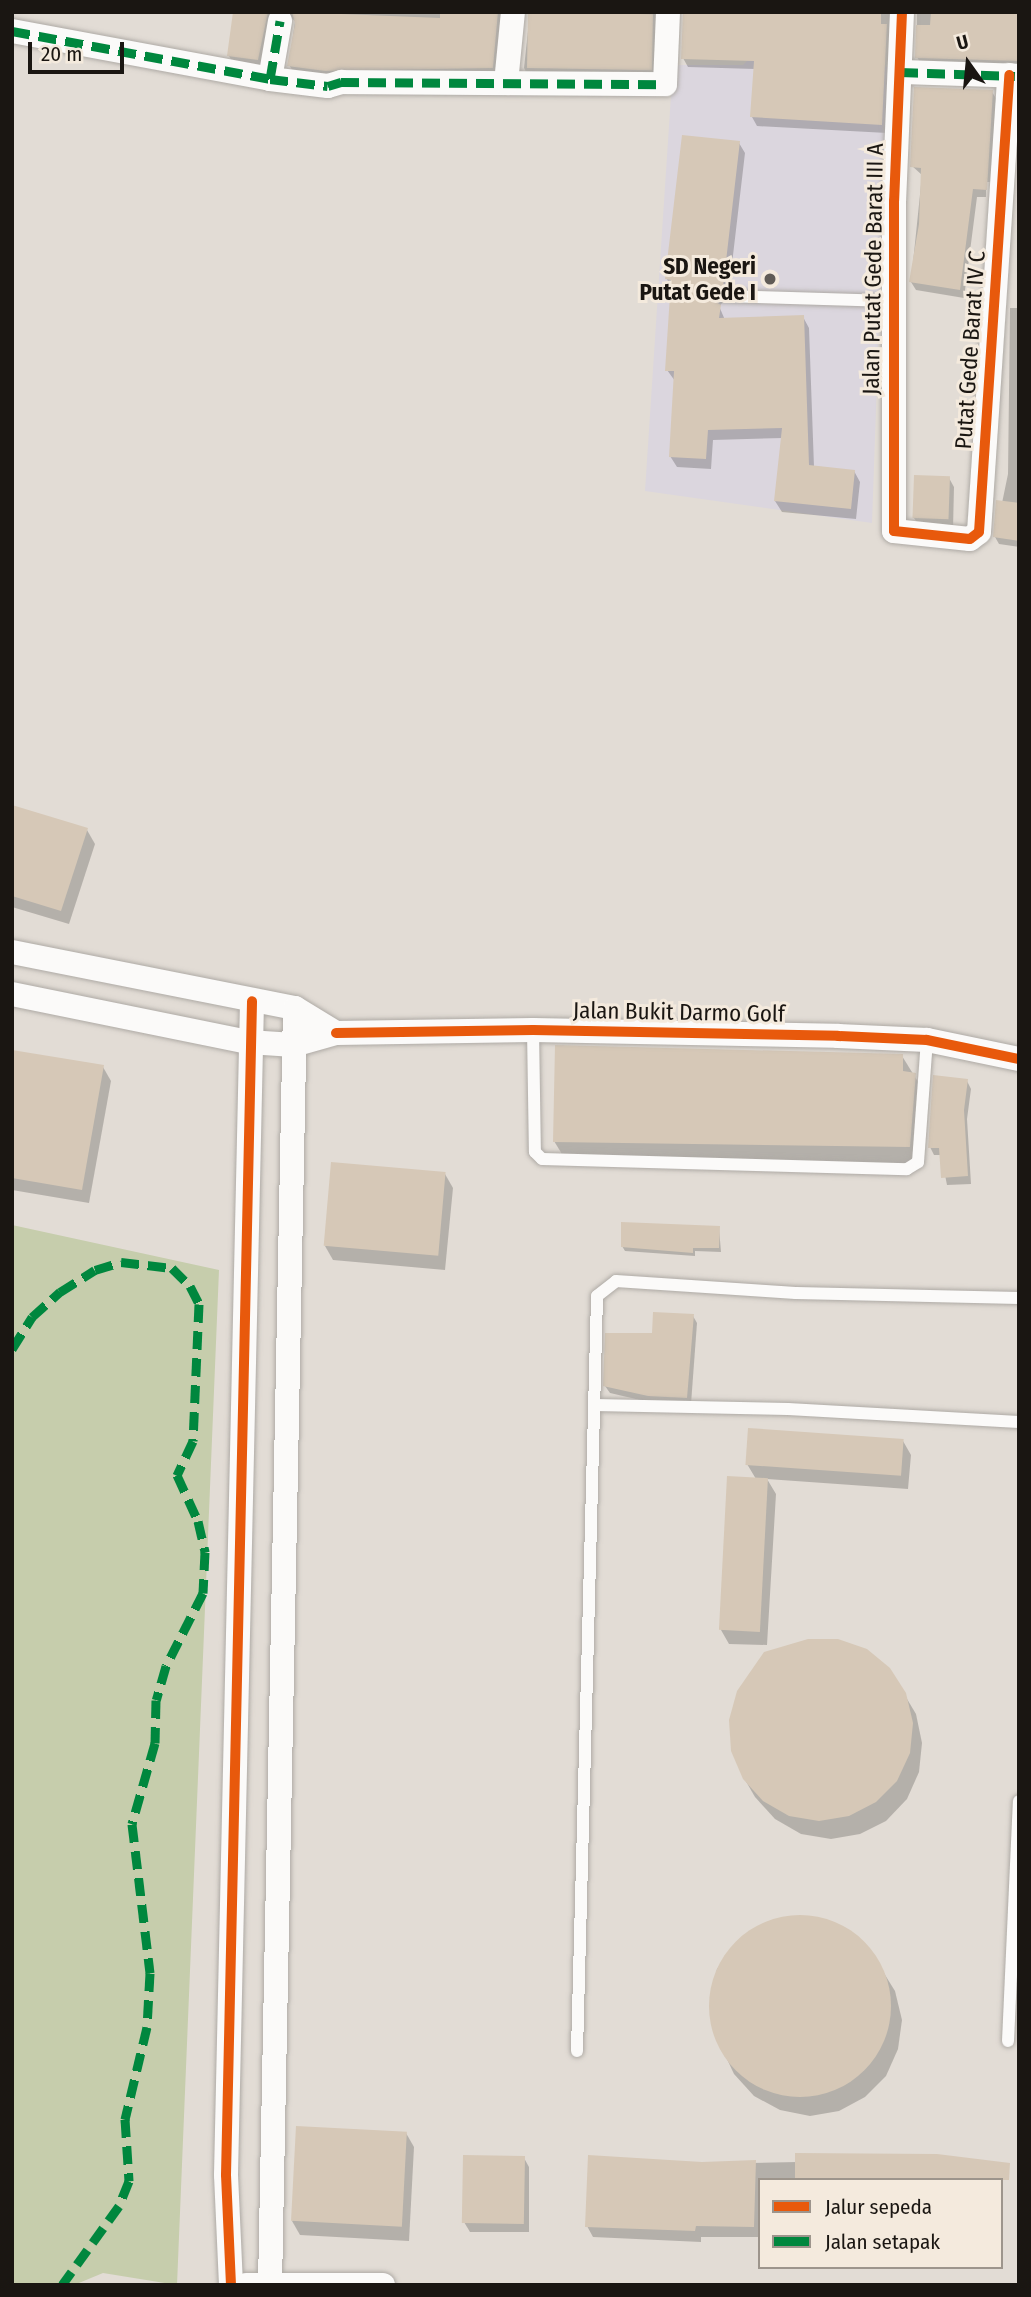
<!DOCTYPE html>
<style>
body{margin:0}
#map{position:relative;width:1031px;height:2297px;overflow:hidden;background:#e2dcd5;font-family:"Fira Sans Condensed",sans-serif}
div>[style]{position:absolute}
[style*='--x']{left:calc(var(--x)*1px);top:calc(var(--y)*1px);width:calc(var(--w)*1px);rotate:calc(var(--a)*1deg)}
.education>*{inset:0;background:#dbd6de}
.green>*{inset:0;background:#c6cdac}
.shadow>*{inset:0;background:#0003}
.building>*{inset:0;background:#d6c8b7;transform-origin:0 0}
.round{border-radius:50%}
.roads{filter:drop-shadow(0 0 2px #aeaaa5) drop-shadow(0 0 2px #aeaaa5)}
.service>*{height:12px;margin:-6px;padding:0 6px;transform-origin:6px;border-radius:6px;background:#fbfaf9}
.minor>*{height:24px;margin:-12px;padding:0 12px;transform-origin:12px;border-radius:12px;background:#fbfaf9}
.quiet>*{height:9px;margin-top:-4.5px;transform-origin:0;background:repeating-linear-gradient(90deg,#00873e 0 18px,transparent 0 27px)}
.cycleway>*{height:10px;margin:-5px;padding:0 5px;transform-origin:5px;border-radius:5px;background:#e8590c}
.dots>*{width:19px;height:19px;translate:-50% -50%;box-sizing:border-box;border:4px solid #f4eadd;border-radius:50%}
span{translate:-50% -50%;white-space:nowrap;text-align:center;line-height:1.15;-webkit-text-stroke:6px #f4eadd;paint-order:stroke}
.poi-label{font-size:23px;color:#1a1612;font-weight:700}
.right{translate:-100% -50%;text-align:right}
.street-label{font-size:23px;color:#1a1612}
.frame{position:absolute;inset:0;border:14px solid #1a1612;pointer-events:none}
.legend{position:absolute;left:758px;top:2178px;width:245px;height:91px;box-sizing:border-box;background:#f4eadd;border:2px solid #9d958c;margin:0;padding:9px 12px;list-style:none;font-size:21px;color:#1a1612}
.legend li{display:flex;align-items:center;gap:14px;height:35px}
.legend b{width:35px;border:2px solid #9d958c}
.north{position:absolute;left:933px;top:28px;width:70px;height:70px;-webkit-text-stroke:5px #f4eadd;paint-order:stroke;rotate:345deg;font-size:19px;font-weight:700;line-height:28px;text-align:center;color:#1a1612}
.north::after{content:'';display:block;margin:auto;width:24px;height:32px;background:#1a1612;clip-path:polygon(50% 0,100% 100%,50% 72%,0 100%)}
.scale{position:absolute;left:28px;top:42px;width:96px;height:32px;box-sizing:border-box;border:4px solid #1a1612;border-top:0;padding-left:9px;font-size:21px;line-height:24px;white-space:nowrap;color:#1a1612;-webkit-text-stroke:5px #f4eadd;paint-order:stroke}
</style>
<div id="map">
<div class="education">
<div style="clip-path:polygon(750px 58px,888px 67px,872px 523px,645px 491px,673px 65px,743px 65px)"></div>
</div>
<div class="green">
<div style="clip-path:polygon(12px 1225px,219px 1270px,177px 2285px,103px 2273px,74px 2285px,12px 2285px)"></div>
</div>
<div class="shadow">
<div style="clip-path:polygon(235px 12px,508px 12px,497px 77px,295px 74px,289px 65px,295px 21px,288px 15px,263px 69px,234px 65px,229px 56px)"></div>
<div style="clip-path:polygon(530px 12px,663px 12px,655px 77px,529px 77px,524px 68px)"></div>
<div style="clip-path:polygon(685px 12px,897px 12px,887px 133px,757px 126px,752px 117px,755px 69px,688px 67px,683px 58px)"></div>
<div style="clip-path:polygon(917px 12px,1019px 12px,1019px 72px,922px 66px,917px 57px)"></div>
<div style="clip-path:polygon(992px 92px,997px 100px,990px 182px,986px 182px,986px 197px,977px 197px,964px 298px,916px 290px,911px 282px,922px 175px,912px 166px)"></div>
<div style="clip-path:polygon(739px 143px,745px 153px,728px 298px,719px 306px,725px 320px,803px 317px,809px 328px,814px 467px,854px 471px,860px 482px,856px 519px,782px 512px,775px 501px,783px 438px,713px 440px,711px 469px,677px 467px,670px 456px,675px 381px,667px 370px,672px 289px,667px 279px)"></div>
<div style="clip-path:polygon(1010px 308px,1019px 308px,1019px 547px,999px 544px,995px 537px,1008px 474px)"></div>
<div style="clip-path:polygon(949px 478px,954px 487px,953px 529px,920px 527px,914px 518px)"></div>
<div style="clip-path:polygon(12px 807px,87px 830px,95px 844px,69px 924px,12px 907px)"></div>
<div style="clip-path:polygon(12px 1052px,103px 1067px,111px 1081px,89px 1203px,12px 1190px)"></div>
<div style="clip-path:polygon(902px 1056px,925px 1093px,920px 1165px,565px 1159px,554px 1141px)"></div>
<div style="clip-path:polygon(967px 1081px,971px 1089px,967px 1119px,971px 1184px,947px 1185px,941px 1155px,934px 1155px,930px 1147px)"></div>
<div style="clip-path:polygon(445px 1174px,453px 1188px,445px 1270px,333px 1260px,325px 1246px)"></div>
<div style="clip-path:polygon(719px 1228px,721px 1252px,695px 1251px,695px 1256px,625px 1251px,622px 1246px)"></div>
<div style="clip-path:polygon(693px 1316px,697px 1323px,691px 1404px,653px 1403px,610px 1393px,605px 1386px,653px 1335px)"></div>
<div style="clip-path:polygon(903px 1441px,911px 1455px,908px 1489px,767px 1479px,776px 1494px,767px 1645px,729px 1644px,721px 1630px,756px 1479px,747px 1464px)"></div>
<div style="clip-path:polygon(904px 1694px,916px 1714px,922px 1743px,919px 1772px,907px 1799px,886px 1821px,860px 1834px,831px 1839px,801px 1834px,775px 1819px,755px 1797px,744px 1778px)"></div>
<div style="clip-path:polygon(787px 1917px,816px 1918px,844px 1928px,867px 1946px,895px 1991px,902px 2020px,898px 2049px,886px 2076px,865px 2097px,839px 2111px,810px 2116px,780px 2110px,754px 2096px,734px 2074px,712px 2027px,710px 1997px,717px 1969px,735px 1944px,758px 1927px)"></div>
<div style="clip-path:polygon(406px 2133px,414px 2147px,409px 2241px,300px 2235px,292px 2221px)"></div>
<div style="clip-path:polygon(524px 2158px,529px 2167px,529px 2232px,470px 2232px,464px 2222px)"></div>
<div style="clip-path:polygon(797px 2162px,996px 2180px,760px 2180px,760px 2237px,701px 2237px,701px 2242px,593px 2237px,587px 2226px,702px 2164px)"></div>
</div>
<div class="building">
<div style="clip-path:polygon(233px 12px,268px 12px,258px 60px,227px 56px)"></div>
<div style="clip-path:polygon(292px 12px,440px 18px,440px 12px,498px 12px,493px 68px,325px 71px,287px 66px,295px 24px)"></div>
<div style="left:528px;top:12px;width:125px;height:56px;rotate:1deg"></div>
<div style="clip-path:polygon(683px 12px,881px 12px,881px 24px,887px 24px,882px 125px,750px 117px,754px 61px,681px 59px)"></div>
<div style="clip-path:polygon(931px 12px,1019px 12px,1019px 61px,915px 58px,916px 25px,930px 25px)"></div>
<div style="clip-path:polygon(914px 87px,993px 90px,987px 190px,973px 189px,960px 290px,909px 282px,919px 224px,921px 168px,910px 167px)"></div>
<div style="clip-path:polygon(682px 135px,740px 141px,723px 287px,714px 291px,713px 300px,721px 305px,719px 318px,804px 315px,809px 465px,855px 470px,851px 509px,774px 501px,782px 428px,708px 430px,706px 459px,669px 457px,674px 371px,665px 371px,671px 280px,665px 279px)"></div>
<div style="left:914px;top:475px;width:36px;height:43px;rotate:2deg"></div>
<div style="clip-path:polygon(996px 500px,1019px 503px,1019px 541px,993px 537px)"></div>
<div style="clip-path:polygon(12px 805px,88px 828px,61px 911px,12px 896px)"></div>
<div style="clip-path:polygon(555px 1045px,903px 1054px,903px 1071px,916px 1073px,910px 1147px,553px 1142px)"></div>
<div style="clip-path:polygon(12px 1050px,104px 1065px,82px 1190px,12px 1178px)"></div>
<div style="clip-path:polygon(933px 1075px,968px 1079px,964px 1110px,968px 1176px,941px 1178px,939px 1148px,928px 1148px)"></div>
<div style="left:331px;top:1162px;width:115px;height:84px;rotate:5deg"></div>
<div style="clip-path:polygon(621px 1222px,720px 1226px,719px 1248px,693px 1248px,693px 1253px,621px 1247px)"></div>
<div style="clip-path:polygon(653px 1312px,694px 1314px,687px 1398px,648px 1396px,603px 1386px,605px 1333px,652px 1333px)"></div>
<div style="left:748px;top:1428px;width:156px;height:37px;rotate:4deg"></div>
<div style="left:727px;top:1476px;width:41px;height:154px;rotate:3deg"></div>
<div style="clip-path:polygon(808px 1639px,838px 1639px,867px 1649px,890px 1668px,906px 1693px,913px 1723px,910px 1753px,897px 1781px,876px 1802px,849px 1816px,819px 1821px,789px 1816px,763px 1801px,743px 1779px,731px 1751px,729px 1720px,737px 1691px,764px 1652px)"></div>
<div class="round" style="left:709px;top:1915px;width:182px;height:182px"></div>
<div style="left:296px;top:2126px;width:111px;height:95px;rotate:3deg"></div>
<div style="clip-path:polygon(795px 2153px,937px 2154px,1010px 2163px,1009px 2180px,795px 2180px)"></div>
<div style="left:463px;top:2155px;width:62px;height:68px;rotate:1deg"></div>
<div style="clip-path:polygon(588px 2155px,702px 2162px,756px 2160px,754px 2227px,696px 2226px,695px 2231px,585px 2227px)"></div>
</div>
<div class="roads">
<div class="service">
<div style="--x:721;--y:296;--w:172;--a:1.7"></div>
<div style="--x:533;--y:1030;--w:122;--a:89.1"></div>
<div style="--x:535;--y:1152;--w:10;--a:45"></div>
<div style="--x:542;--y:1159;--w:365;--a:1.6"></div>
<div style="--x:907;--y:1169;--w:13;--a:-32"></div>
<div style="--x:918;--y:1162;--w:122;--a:-85.8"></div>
<div style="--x:595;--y:1405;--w:193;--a:1.2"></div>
<div style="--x:788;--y:1409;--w:231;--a:3.2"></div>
<div style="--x:1008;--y:2041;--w:240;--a:-87.4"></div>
<div style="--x:577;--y:2051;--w:755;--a:-88.48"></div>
<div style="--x:597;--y:1296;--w:24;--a:-38"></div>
<div style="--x:616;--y:1281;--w:180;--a:3.8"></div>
<div style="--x:796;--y:1293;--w:223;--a:1.3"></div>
</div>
<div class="minor">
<div style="--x:902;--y:12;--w:189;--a:92.4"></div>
<div style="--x:894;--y:201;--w:330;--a:90"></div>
<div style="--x:894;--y:531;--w:76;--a:6"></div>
<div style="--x:970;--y:539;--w:11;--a:-38"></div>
<div style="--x:979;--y:532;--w:458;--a:-86.2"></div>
<div style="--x:12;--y:31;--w:262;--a:10.5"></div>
<div style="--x:270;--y:79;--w:59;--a:-80.2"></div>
<div style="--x:900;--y:72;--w:119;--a:1.9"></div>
<div style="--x:270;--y:79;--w:58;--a:6.9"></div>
<div style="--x:328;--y:86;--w:14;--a:-17"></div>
<div style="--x:341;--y:82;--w:324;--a:0.4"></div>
<div style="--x:665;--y:84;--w:72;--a:-87.6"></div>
<div style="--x:506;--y:83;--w:71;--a:-84.4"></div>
<div style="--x:12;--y:952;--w:288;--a:11.2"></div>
<div style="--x:295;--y:1008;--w:48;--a:31.4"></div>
<div style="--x:336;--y:1033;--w:44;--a:164.1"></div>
<div style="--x:294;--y:1045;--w:46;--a:-176.3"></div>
<div style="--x:248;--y:1042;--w:241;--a:-168.5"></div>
<div style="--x:336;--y:1033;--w:197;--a:-0.9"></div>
<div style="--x:533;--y:1030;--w:305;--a:1.1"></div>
<div style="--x:838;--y:1036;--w:89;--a:2.6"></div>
<div style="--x:927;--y:1040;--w:94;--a:11.7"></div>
<div style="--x:231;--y:2285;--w:110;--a:-92.6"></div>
<div style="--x:226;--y:2175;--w:1174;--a:-88.73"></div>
<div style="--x:246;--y:2285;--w:137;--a:0"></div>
<div style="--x:270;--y:2285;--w:1277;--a:-88.88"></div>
</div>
</div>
<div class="quiet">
<div style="--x:12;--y:31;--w:262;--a:10.5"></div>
<div style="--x:270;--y:79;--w:59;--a:-80.2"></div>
<div style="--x:900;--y:72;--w:115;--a:2"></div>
<div style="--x:270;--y:79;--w:58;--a:6.9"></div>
<div style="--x:328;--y:86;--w:14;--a:-17"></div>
<div style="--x:341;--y:82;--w:324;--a:0.4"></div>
<div style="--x:12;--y:1349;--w:38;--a:-58"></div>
<div style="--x:32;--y:1317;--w:38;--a:-42"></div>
<div style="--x:60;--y:1292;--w:41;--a:-32.2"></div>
<div style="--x:95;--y:1270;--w:27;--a:-17"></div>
<div style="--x:121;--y:1262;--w:51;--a:6.7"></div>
<div style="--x:172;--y:1268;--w:25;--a:45"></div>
<div style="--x:190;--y:1286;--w:20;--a:63"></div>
<div style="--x:199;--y:1304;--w:137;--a:92.5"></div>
<div style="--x:193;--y:1441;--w:38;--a:115"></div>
<div style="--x:177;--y:1475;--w:51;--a:65.5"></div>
<div style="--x:198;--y:1521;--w:32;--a:77"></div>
<div style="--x:205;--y:1552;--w:41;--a:92.8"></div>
<div style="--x:203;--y:1593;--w:82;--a:116.9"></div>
<div style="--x:166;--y:1666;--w:35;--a:106"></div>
<div style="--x:156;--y:1700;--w:43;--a:91.3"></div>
<div style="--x:155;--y:1743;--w:84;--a:105.9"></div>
<div style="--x:132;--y:1824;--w:150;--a:83.1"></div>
<div style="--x:150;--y:1973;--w:54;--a:93.2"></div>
<div style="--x:147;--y:2027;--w:95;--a:103.4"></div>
<div style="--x:125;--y:2119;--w:62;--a:86.3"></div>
<div style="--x:129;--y:2181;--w:27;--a:112"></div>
<div style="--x:119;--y:2206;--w:97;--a:125.8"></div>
</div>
<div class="cycleway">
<div style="--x:902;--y:12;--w:189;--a:92.4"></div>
<div style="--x:894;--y:201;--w:330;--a:90"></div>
<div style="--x:894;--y:531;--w:76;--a:6"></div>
<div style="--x:970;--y:539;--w:11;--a:-38"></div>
<div style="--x:979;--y:532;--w:458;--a:-86.2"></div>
<div style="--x:336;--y:1033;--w:197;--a:-0.9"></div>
<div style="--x:533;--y:1030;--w:305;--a:1.1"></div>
<div style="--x:838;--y:1036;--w:89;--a:2.6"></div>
<div style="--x:927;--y:1040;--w:94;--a:11.7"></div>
<div style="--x:231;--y:2285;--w:110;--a:-92.6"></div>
<div style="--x:226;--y:2175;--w:1174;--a:-88.73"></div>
</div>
<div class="dots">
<div style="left:770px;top:279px;background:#605b56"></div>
</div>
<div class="poi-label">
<span class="right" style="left:756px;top:279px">SD Negeri<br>Putat Gede I</span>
</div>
<div class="street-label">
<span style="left:873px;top:269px;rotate:-89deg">Jalan Putat Gede Barat III A</span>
<span style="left:970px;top:350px;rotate:-86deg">Putat Gede Barat IV C</span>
<span style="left:679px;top:1012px;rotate:1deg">Jalan Bukit Darmo Golf</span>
</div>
<div class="frame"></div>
<ul class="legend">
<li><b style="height:9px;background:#e8590c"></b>Jalur sepeda</li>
<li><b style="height:9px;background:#00873e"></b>Jalan setapak</li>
</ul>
<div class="north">U</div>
<div class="scale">20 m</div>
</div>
